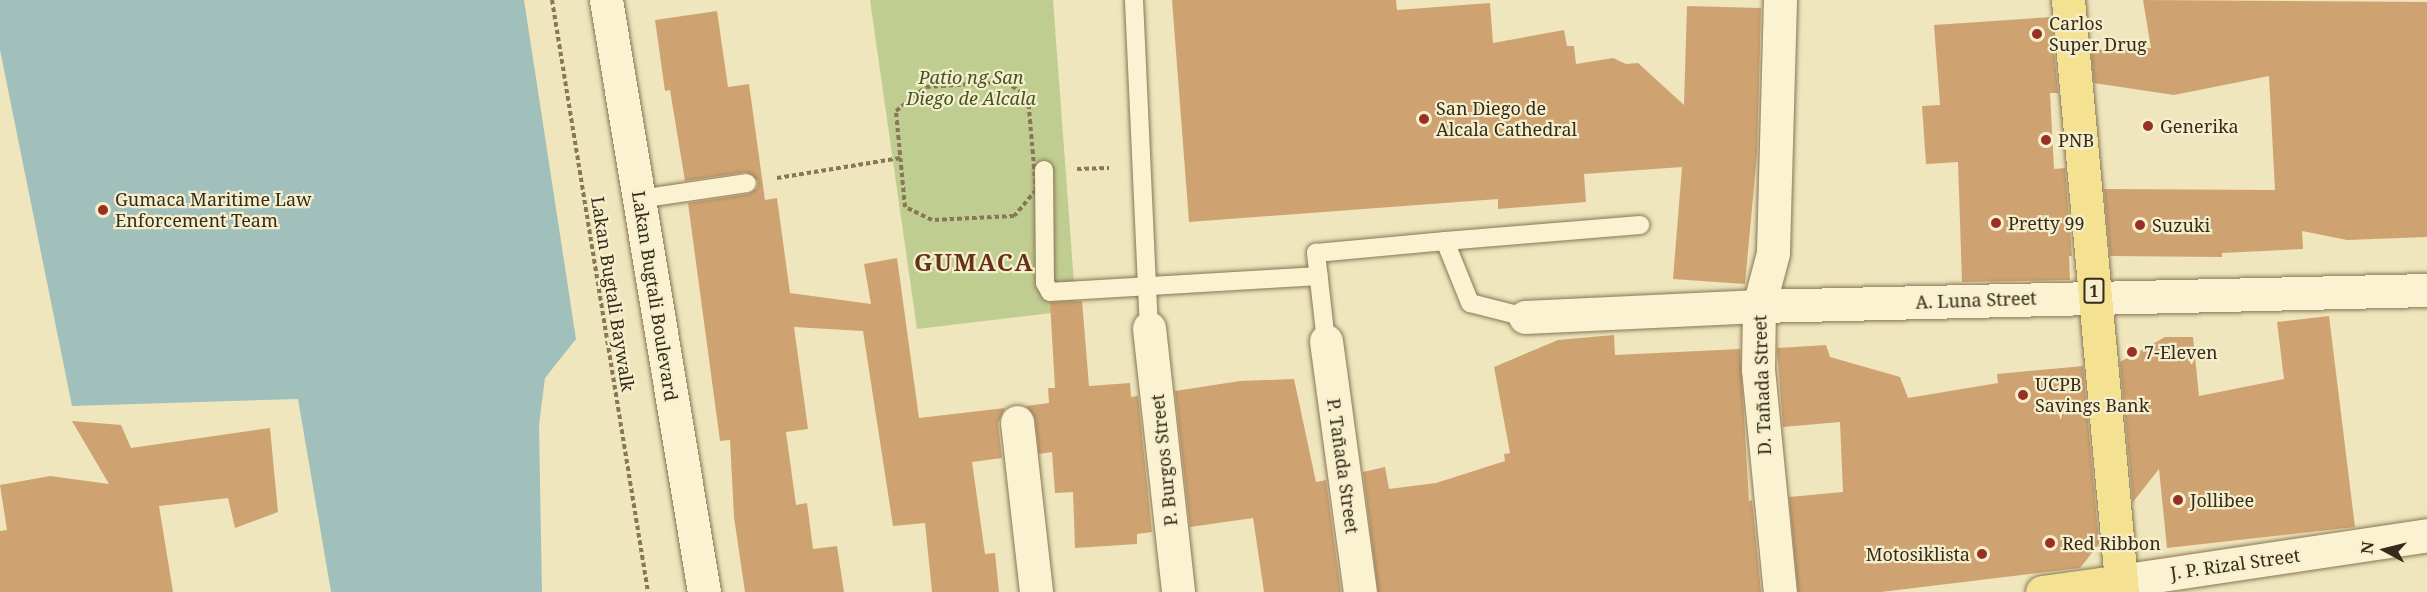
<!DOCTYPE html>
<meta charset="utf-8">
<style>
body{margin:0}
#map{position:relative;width:2427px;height:592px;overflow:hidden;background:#efe6bd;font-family:"Noto Serif",serif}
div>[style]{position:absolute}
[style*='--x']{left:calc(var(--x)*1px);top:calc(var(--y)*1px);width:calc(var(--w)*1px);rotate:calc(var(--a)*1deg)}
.green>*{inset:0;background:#c0cd91}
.water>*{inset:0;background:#a1c0bb}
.building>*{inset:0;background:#cfa371}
.path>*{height:4px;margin-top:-2px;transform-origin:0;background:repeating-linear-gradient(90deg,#887656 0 4.5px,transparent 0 7.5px)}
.roads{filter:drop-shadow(0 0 2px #887656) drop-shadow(0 0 2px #887656)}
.service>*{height:18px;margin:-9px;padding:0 9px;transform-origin:9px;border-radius:9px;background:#faf2d1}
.minor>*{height:33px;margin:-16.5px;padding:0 16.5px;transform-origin:16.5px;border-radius:16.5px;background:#faf2d1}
.primary>*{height:33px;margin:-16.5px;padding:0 16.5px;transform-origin:16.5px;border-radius:16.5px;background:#f5e192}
.dots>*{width:16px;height:16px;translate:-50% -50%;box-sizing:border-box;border:3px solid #f6efcd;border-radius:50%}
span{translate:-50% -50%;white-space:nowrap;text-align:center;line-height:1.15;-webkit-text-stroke:4.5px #f6efcd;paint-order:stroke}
.shield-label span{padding:2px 4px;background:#f6efcd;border:2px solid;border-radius:4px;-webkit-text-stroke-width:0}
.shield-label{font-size:16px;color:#362b1b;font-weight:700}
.poi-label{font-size:18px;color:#362b1b}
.left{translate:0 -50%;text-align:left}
.right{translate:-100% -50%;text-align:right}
.park-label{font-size:18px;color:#415421;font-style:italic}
.street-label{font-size:18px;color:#362b1b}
.district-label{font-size:24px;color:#653119;font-weight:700;letter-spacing:1.5px}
.north{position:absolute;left:2355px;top:520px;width:60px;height:60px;-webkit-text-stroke:4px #f6efcd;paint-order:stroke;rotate:277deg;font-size:16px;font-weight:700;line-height:24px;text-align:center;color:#362b1b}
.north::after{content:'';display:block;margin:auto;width:21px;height:27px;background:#362b1b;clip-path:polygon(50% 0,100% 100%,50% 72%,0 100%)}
</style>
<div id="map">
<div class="green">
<div style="clip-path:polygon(870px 0,1053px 0,1076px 310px,917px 329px)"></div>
</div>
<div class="water">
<div style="clip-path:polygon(0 0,524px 0,576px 339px,545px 378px,539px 425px,542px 592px,331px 592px,298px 399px,72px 406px,0 50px)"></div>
</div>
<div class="building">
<div style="clip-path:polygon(1172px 0,1396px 0,1397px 10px,1490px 3px,1493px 43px,1564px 30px,1567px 46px,1574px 46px,1576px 64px,1613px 58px,1626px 64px,1638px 63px,1684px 105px,1687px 6px,1761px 8px,1757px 154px,1745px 284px,1673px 279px,1682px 167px,1584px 174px,1586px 202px,1498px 209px,1498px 199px,1189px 222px)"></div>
<div style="clip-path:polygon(2143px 0,2427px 2px,2427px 237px,2347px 240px,2302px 231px,2303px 249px,2222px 253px,2222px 257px,2110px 256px,2104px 189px,2275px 190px,2269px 76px,2174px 95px,2094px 83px,2091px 50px,2151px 48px)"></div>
<div style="clip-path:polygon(717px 11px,728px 87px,749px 84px,765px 200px,777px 198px,790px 293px,871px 304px,864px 264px,897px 258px,919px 418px,1005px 408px,998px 423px,1002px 458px,972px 462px,985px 554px,995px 553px,999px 592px,932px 592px,925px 523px,893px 526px,863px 331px,794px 327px,808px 429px,786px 432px,796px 505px,807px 503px,813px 549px,837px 546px,844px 592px,745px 592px,734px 517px,730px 440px,720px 441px,688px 203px,749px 194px,757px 188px,758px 181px,746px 172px,685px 181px,670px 90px,665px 91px,655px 20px)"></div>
<div style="clip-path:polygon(2051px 17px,2058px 93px,2050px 93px,2054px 169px,2065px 168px,2072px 256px,2069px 256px,2070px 280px,1962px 282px,1958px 162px,1926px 164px,1922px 106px,1940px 105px,1934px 25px)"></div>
<div style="clip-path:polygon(1082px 301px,1089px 386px,1130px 383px,1131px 397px,1138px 396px,1152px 532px,1137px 534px,1137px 544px,1075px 548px,1073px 492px,1055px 493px,1052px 452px,1039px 454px,1035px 419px,1026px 406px,1049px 403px,1048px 388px,1055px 388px,1050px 303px)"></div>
<div style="clip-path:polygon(2329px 316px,2355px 527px,2167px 548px,2159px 469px,2133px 502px,2120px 362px,2165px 337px,2193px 337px,2199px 396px,2284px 379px,2277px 322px)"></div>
<div style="clip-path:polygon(1614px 335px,1615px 355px,1740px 349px,1749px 501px,1752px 500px,1761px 592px,1378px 592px,1363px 472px,1385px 467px,1389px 489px,1436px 483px,1505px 461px,1504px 454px,1510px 453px,1494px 367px,1558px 340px)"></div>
<div style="clip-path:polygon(1826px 345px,1830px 357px,1900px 377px,1908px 398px,1998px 383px,1997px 374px,2083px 366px,2099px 544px,2080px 568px,1881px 592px,1798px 592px,1789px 497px,1843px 492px,1840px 422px,1783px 427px,1777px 348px)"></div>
<div style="clip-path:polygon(1294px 379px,1316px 482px,1326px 480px,1341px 592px,1264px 592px,1253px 518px,1190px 527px,1175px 391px,1240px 381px)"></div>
<div style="clip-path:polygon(72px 421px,121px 425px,131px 448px,270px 428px,278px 512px,235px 528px,228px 498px,159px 506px,173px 592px,0 592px,0 531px,7px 530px,0 485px,50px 476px,109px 484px)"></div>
</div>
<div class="path">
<div style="--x:552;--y:0;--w:600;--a:80.79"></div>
<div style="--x:1006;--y:82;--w:27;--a:34"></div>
<div style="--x:1028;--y:97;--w:93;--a:85.1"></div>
<div style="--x:1036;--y:190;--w:34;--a:130"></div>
<div style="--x:1014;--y:216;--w:82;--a:177.2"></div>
<div style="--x:932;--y:220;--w:30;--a:-154"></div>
<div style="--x:905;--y:207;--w:96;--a:-95.4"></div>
<div style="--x:896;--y:111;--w:38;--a:-39"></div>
<div style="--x:926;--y:87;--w:80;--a:-3.6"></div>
<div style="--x:1077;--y:169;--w:32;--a:-2"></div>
<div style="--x:777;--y:178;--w:125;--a:-9.2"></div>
</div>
<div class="roads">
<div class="service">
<div style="--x:1134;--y:0;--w:328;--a:87.4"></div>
<div style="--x:1044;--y:170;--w:113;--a:89.5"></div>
<div style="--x:1045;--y:283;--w:10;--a:61"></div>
<div style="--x:1050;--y:292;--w:269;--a:-3.4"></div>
<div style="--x:639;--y:199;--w:109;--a:-8.4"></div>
<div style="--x:1445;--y:241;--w:196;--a:-4.7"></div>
<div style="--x:1326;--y:341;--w:89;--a:-96.5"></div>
<div style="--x:1316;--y:253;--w:130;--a:-5.3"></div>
<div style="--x:1445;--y:241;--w:67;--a:68"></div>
<div style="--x:1470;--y:303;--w:57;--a:14.3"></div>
</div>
<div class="minor">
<div style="--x:606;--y:0;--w:600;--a:80.6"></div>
<div style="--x:1780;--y:0;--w:253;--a:91.6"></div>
<div style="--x:1773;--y:253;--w:55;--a:104.8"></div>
<div style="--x:1759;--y:306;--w:63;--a:90.9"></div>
<div style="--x:1758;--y:369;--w:224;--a:84.4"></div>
<div style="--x:1525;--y:317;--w:234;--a:-2.7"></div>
<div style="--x:1759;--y:306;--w:668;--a:-1.37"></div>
<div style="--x:1149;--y:328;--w:266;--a:83.7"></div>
<div style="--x:1326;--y:341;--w:253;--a:82.3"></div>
<div style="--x:1017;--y:422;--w:171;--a:83.6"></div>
<div style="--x:2121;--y:581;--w:309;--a:-8.5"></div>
</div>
<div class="primary">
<div style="--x:2068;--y:0;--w:594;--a:84.79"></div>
<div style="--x:2042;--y:592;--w:80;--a:-7.9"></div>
</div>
</div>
<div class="dots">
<div style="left:2037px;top:34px;background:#993024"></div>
<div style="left:1424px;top:119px;background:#993024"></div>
<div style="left:2148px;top:126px;background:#993024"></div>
<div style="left:2046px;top:140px;background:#993024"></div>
<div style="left:103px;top:210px;background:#993024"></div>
<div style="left:1996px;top:223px;background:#993024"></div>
<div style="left:2140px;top:225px;background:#993024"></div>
<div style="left:2132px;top:352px;background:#993024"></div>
<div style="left:2023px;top:395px;background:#993024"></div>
<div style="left:2178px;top:500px;background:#993024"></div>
<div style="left:2050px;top:543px;background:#993024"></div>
<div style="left:1982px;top:554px;background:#993024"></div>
</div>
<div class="shield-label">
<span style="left:2094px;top:291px">1</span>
</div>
<div class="poi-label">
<span class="left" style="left:2049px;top:34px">Carlos<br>Super Drug</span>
<span class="left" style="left:1436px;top:119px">San Diego de<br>Alcala Cathedral</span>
<span class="left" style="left:2160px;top:126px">Generika</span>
<span class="left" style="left:2058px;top:140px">PNB</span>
<span class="left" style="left:115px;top:210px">Gumaca Maritime Law<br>Enforcement Team</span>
<span class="left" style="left:2008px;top:223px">Pretty 99</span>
<span class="left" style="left:2152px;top:225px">Suzuki</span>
<span class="left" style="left:2144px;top:352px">7-Eleven</span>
<span class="left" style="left:2035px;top:395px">UCPB<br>Savings Bank</span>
<span class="left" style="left:2190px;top:500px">Jollibee</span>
<span class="left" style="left:2062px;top:543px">Red Ribbon</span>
<span class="right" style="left:1970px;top:554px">Motosiklista</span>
</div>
<div class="park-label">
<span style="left:971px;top:88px">Patio ng San<br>Diego de Alcala</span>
</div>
<div class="street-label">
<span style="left:613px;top:294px;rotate:81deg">Lakan Bugtali Baywalk</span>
<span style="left:655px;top:296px;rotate:81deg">Lakan Bugtali Boulevard</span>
<span style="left:1976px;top:300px;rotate:-2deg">A. Luna Street</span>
<span style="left:1762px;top:385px;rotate:-92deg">D. Tañada Street</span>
<span style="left:1164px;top:460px;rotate:-96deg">P. Burgos Street</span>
<span style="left:1343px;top:466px;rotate:82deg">P. Tañada Street</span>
<span style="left:2235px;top:564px;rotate:-8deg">J. P. Rizal Street</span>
</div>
<div class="district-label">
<span style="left:974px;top:262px">GUMACA</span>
</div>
<div class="north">N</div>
</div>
